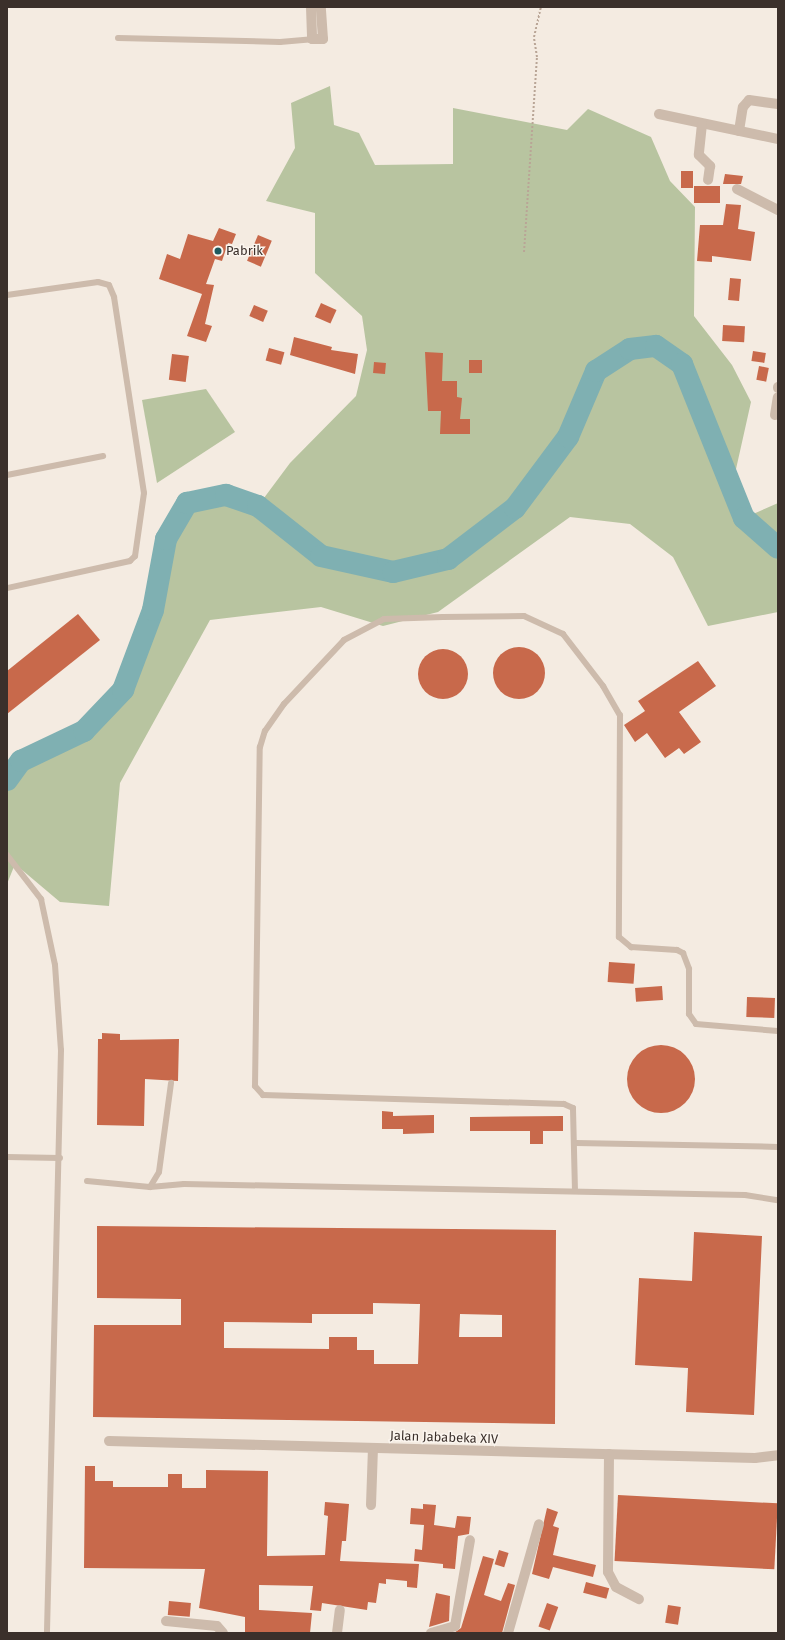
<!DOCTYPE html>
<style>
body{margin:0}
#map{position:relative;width:785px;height:1640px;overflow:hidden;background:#f4ebe1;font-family:"Fira Sans",sans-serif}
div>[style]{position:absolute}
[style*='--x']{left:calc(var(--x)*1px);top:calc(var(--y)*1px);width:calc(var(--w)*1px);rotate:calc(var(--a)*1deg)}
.green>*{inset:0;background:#b8c4a0}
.river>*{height:22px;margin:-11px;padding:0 11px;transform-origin:11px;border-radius:11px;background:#7fb0b2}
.building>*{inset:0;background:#c8694b;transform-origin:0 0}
.round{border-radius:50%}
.path>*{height:2px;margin-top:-1px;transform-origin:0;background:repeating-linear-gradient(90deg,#b9a596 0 2px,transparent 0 4px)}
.service>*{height:6px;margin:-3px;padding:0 3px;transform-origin:3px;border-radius:3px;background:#cdbbac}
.minor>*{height:10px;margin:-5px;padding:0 5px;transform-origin:5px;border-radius:5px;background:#cdbbac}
.dots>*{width:11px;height:11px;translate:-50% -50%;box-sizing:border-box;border:2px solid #fbf5ee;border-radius:50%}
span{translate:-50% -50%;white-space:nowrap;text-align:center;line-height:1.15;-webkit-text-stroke:3px #fbf5ee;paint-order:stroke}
.poi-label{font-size:13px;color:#3b302b}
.left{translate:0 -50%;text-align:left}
.street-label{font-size:13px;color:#3b302b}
.frame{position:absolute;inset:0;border:8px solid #3b302b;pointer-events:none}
</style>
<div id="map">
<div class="green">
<div style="clip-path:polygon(330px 86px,334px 125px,359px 133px,375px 165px,453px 164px,453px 108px,567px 130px,588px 109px,651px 137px,670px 181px,695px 207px,694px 316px,732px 365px,751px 402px,732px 487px,744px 518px,778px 503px,778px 612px,708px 626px,673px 557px,630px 524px,570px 517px,438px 612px,383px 626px,321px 607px,210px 620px,120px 783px,109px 906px,60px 902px,15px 864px,7px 884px,7px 780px,21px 761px,84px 731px,123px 690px,153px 610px,166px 539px,187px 503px,226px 495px,258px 506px,290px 463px,356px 396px,367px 350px,362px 316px,315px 273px,315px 213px,266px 201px,295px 148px,291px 103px)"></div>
<div style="clip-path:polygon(206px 389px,235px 432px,157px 483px,142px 400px)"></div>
</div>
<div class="river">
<div style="--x:7;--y:780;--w:24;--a:-54"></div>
<div style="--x:21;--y:761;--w:70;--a:-25.5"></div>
<div style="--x:84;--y:731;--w:57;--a:-46.4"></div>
<div style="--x:123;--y:690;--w:85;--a:-69.4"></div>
<div style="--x:153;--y:610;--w:72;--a:-79.6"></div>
<div style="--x:166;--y:539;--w:42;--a:-59.7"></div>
<div style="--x:187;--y:503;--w:40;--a:-12"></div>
<div style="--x:226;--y:495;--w:34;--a:19"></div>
<div style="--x:258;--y:506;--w:80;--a:38.4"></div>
<div style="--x:321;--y:556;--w:74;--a:12.5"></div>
<div style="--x:393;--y:572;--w:57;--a:-13.3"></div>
<div style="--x:448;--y:559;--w:84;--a:-37.3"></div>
<div style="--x:515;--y:508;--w:89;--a:-53.3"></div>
<div style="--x:568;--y:437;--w:72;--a:-67"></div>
<div style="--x:596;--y:371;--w:40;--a:-32.9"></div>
<div style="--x:630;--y:349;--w:26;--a:-7"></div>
<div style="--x:656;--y:346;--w:32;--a:35"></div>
<div style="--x:682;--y:364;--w:166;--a:68.1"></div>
<div style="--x:744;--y:518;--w:45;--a:41.4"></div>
</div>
<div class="building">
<div style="left:681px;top:171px;width:12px;height:17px"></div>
<div style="clip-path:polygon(725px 174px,743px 176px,741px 184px,723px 184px)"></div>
<div style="left:694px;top:186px;width:26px;height:17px"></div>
<div style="clip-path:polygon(726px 204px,741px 205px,738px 229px,755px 232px,751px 261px,712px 256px,712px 262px,697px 261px,700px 225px,723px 225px)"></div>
<div style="clip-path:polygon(219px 228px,236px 234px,232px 244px,228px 243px,222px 261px,215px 259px,206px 284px,214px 285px,205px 324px,212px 326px,206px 342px,187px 336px,202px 294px,159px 279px,167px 254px,180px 259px,188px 234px,213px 241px)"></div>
<div style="left:258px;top:235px;width:15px;height:28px;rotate:23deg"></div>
<div style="left:730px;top:278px;width:11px;height:22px;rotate:5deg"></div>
<div style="left:321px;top:303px;width:17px;height:15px;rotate:24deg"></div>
<div style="left:254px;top:305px;width:15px;height:12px;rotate:23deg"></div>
<div style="left:723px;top:325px;width:22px;height:16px;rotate:3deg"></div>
<div style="clip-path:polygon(294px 337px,332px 347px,331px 350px,358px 354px,355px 374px,290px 355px)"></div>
<div style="left:269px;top:348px;width:16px;height:13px;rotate:15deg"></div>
<div style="left:753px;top:351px;width:13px;height:10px;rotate:9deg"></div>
<div style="clip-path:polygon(425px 352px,443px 353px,442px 381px,457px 381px,457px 397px,462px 398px,460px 419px,470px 419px,470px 434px,440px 434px,441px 411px,428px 411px)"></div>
<div style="left:172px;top:354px;width:17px;height:26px;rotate:7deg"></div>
<div style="left:469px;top:360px;width:13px;height:13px"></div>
<div style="left:374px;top:362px;width:12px;height:11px;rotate:5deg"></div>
<div style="left:759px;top:366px;width:10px;height:14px;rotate:11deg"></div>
<div style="clip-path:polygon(78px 614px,100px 640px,7px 714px,7px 671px)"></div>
<div class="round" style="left:493px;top:647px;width:52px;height:52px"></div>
<div class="round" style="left:418px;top:649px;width:50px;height:50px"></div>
<div style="clip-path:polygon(698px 661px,716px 686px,679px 712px,701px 742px,684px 754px,679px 748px,665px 758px,647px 733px,635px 742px,624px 725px,645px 711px,638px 701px)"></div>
<div style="left:609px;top:962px;width:26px;height:20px;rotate:4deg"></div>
<div style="left:662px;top:986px;width:14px;height:27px;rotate:86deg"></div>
<div style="left:747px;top:997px;width:28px;height:20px;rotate:2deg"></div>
<div style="clip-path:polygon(102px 1033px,120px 1034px,120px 1040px,179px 1039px,178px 1081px,145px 1079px,144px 1126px,97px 1125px,98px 1039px,102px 1039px)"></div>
<div class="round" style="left:627px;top:1045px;width:68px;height:68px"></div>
<div style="clip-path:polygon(382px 1111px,393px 1112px,393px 1116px,434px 1115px,434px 1133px,403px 1134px,403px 1129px,382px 1129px)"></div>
<div style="clip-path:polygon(563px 1116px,563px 1131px,543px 1131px,543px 1144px,530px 1144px,530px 1131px,470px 1131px,470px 1117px)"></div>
<div style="clip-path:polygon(evenodd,97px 1226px,556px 1230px,555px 1424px,93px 1417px,94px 1325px,181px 1325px,181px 1299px,97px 1298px,97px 1226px,373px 1303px,420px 1304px,418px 1364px,374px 1364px,374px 1350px,357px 1350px,357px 1337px,329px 1337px,329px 1349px,224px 1348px,224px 1322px,312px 1323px,312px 1314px,373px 1314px,373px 1303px,97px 1226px,460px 1314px,502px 1315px,502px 1337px,459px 1337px,460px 1314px)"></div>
<div style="clip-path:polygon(694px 1232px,762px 1236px,754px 1415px,686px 1412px,688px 1368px,635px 1365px,639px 1278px,692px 1281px)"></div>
<div style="clip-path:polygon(85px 1466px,95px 1466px,95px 1481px,113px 1481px,113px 1487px,168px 1487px,168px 1474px,182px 1474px,182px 1488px,206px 1488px,206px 1470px,268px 1471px,267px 1556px,325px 1555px,328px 1516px,324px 1515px,325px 1502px,349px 1504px,346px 1541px,342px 1541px,340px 1561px,419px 1564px,417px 1588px,407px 1587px,407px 1581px,386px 1579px,386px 1584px,379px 1583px,376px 1603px,368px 1602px,367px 1610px,322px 1603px,321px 1611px,310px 1610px,313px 1586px,259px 1585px,259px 1610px,312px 1613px,310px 1633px,245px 1632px,245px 1617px,199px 1608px,205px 1569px,84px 1568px)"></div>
<div style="left:618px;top:1495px;width:160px;height:66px;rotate:3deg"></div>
<div style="clip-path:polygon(423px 1504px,436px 1505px,434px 1525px,455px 1528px,457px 1516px,471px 1517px,469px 1534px,458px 1536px,455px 1569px,443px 1568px,443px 1564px,414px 1561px,415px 1549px,422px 1550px,424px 1525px,410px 1524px,411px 1508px,423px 1509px)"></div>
<div style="clip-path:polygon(547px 1508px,558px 1512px,553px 1526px,559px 1528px,553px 1555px,596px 1565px,593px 1577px,553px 1567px,549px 1579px,532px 1574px)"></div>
<div style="left:499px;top:1550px;width:10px;height:15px;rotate:17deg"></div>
<div style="clip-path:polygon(483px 1556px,494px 1559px,484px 1595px,501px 1601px,508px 1583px,515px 1585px,502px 1633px,454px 1633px,461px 1628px)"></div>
<div style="left:586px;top:1582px;width:24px;height:11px;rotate:15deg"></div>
<div style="clip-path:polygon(436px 1593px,450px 1596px,449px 1621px,429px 1627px)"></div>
<div style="left:169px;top:1601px;width:22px;height:14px;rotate:5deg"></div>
<div style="left:547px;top:1603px;width:12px;height:25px;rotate:20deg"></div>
<div style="left:668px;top:1605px;width:13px;height:18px;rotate:9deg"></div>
</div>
<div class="path">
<div style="--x:524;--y:252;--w:195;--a:-86.2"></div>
<div style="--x:537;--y:57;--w:20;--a:-99"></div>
<div style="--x:534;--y:37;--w:31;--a:-77"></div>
</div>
<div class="service">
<div style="--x:118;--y:38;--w:162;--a:1.4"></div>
<div style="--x:280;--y:42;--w:32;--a:-5"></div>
<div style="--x:7;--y:295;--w:92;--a:-8.1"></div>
<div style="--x:98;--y:282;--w:11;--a:15"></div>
<div style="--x:109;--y:285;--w:13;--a:67"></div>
<div style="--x:114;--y:297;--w:198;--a:81.3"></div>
<div style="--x:144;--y:493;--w:64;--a:98.1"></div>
<div style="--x:135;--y:556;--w:7;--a:135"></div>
<div style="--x:130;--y:561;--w:126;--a:167.6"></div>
<div style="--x:7;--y:475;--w:98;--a:-11.2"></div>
<div style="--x:7;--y:855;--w:56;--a:52.3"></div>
<div style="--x:41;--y:899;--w:67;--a:78"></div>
<div style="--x:55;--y:965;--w:85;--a:86"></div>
<div style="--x:61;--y:1050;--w:583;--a:91.38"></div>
<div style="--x:576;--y:1143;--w:202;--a:1.1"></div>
<div style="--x:7;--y:1157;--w:53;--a:1.1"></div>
<div style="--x:87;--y:1181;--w:63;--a:5.4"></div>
<div style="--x:150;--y:1187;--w:34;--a:-5"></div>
<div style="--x:184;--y:1184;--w:561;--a:1.12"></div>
<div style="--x:745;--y:1195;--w:33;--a:9"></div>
<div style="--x:150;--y:1187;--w:17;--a:-59"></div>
<div style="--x:159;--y:1172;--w:90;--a:-82.3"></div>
<div style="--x:575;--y:1191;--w:83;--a:-91.4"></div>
<div style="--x:573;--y:1108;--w:10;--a:-156"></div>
<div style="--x:564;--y:1104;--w:301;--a:-178.3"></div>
<div style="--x:263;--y:1095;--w:12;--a:-132"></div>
<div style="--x:255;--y:1086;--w:339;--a:-89.2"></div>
<div style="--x:260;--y:747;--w:17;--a:-73"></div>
<div style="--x:265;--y:731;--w:33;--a:-55"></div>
<div style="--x:284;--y:704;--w:88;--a:-46.8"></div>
<div style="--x:344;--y:640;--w:45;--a:-27.7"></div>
<div style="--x:384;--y:619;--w:59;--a:-1.9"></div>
<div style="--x:443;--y:617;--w:81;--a:-0.7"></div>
<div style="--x:524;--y:616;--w:43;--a:24.8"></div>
<div style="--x:563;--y:634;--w:66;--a:52.4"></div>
<div style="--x:603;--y:686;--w:34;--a:60"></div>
<div style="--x:620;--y:715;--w:222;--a:90.3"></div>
<div style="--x:619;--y:937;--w:16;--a:40"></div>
<div style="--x:631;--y:947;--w:46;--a:3.7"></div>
<div style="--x:677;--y:950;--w:7;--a:27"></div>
<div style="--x:683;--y:953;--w:17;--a:69"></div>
<div style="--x:689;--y:969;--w:45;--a:90"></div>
<div style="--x:689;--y:1014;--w:12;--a:55"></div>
<div style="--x:696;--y:1024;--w:82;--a:4.9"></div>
</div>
<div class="minor">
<div style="--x:311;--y:7;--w:32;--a:88"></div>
<div style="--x:312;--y:39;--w:11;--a:0"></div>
<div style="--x:323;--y:39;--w:32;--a:-94"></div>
<div style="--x:659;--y:114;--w:122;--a:11.9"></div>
<div style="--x:702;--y:124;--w:31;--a:96"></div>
<div style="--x:699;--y:155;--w:16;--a:45"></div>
<div style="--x:710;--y:166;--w:14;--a:98"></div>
<div style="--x:739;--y:131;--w:24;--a:-81"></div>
<div style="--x:743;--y:107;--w:9;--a:-49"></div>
<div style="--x:749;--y:100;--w:29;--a:8"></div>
<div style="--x:737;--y:189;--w:46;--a:27.1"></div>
<div style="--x:778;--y:387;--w:1;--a:90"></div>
<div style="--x:775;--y:415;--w:18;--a:-81"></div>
<div style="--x:109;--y:1441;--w:646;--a:1.51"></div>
<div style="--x:755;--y:1458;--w:23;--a:-7"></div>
<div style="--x:609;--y:1454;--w:118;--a:90.5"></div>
<div style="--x:608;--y:1572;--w:17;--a:62"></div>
<div style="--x:616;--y:1587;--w:26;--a:28"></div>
<div style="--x:371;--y:1505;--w:56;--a:-88"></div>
<div style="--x:166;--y:1621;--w:51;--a:5.6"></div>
<div style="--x:217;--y:1626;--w:9;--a:49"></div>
<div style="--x:337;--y:1633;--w:23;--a:-83"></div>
<div style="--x:431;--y:1633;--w:25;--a:-16"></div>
<div style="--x:455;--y:1626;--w:87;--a:-80.1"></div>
<div style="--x:508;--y:1633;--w:113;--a:-74.1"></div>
</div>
<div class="dots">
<div style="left:218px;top:251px;background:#1f5a5e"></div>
</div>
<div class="poi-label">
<span class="left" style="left:226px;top:251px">Pabrik</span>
</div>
<div class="street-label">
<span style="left:444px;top:1438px;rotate:2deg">Jalan Jababeka XIV</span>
</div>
<div class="frame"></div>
</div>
